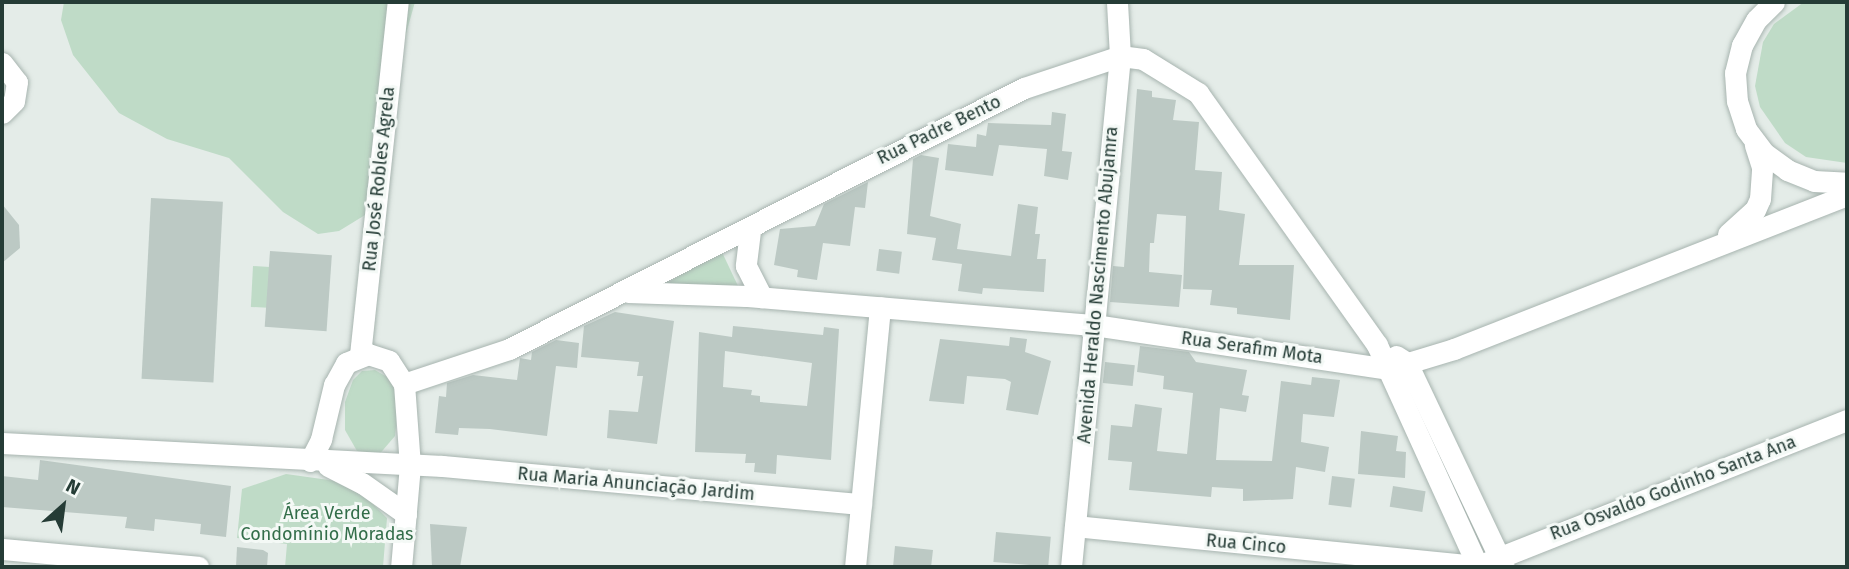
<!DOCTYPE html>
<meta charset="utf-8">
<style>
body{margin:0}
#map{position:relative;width:1849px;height:569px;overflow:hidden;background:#e4ece8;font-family:"Fira Sans",sans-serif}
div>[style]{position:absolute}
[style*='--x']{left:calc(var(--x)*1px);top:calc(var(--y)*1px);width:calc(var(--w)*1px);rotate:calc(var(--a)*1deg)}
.green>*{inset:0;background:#bfdbc7;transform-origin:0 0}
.building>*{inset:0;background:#bcc9c4;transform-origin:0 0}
.roads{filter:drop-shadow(0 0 2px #a7b4af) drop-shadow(0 0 2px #a7b4af)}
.minor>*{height:21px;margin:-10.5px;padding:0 10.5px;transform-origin:10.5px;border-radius:10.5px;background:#fff}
span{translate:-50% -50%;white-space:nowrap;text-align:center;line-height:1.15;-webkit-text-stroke:6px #f4f9f6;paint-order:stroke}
.street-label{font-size:18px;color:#253c36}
.park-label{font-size:18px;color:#336e4a}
.frame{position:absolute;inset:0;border:4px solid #253c36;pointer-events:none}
.north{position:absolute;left:28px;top:471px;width:70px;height:70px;-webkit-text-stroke:5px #f4f9f6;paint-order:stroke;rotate:28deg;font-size:19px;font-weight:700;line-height:28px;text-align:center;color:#253c36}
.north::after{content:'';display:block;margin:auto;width:24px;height:32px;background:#253c36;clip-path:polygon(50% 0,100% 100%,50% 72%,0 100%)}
</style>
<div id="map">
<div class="green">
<div style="clip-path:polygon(64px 2px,415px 2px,397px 65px,370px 212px,339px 231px,318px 234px,283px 212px,229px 158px,167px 139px,119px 113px,73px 55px,61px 20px)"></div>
<div style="clip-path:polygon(1804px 2px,1847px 2px,1847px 163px,1806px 157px,1785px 143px,1760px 107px,1755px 86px,1763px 42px,1774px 24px)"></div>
<div style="clip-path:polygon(720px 248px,739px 288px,662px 287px)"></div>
<div style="left:253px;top:266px;width:17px;height:41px;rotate:3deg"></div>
<div style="clip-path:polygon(375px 370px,387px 377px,395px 389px,398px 408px,395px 436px,377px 457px,357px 451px,345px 430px,345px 402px,353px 380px,362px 371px)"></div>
<div style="clip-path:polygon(286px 474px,336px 481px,368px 499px,387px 518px,383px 567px,285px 567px,287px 544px,237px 538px,242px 489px)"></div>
</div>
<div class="building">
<div style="clip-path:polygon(1137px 89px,1152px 91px,1152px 97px,1176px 100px,1173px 120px,1199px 122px,1195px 170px,1222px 172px,1219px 210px,1245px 214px,1239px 265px,1294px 265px,1290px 320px,1237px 314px,1237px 308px,1210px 305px,1212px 290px,1183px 289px,1186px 216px,1157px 214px,1154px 243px,1150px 243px,1149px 272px,1182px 275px,1179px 307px,1110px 302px,1113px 266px,1124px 267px)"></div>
<div style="clip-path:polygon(1052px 112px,1066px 114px,1062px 151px,1072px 152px,1068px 180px,1044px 176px,1047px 149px,999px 145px,993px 176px,945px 170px,948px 144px,976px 147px,977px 134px,986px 136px,988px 123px,1051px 125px)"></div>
<div style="clip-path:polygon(921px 155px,939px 158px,930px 216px,961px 224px,957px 249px,1011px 256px,1018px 204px,1038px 207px,1035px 234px,1040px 234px,1037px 259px,1046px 259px,1044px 292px,983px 288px,982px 294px,958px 291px,962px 264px,932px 260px,936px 238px,907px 234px,913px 159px)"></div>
<div style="clip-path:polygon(868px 182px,865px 208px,855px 207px,850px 246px,823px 243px,817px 280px,797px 277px,798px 270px,774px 265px,780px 229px,815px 226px,824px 204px)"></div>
<div style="left:151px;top:198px;width:72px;height:181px;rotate:3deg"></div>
<div style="clip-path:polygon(2px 204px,19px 225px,20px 248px,2px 263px)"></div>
<div style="left:879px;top:249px;width:23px;height:22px;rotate:7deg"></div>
<div style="left:270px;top:251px;width:62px;height:76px;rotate:4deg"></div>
<div style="clip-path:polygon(615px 312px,674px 321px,657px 444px,607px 438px,609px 410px,638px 412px,643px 376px,637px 376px,639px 362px,581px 357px,584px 326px)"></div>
<div style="clip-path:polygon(evenodd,733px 326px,823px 335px,824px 327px,839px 329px,831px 460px,777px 455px,776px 474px,754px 472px,755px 463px,745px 463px,746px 454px,695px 452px,699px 332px,732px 337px,733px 326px,725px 351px,812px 363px,807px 406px,760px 402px,760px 396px,751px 395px,752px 390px,723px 387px,725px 351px)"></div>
<div style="clip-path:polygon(1010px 337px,1027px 339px,1025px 352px,1051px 361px,1038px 415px,1006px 410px,1011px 382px,1005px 379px,967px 376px,964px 404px,929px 401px,940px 339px,1009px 346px)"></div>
<div style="clip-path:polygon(556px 340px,579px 343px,577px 368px,556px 366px,547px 436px,490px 429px,459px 428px,458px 435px,435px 433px,439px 396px,446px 397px,447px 383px,473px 375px,517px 380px,520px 358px,531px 360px,532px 352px)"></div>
<div style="clip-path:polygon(1140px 346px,1189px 352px,1196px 362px,1247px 370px,1242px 395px,1249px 396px,1246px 412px,1220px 408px,1216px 460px,1272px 461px,1281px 381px,1311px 385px,1312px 377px,1340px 380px,1334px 417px,1303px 414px,1301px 442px,1329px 447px,1325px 472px,1296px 467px,1293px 499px,1243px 501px,1243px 489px,1212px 487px,1211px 497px,1129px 490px,1132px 462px,1108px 460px,1111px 425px,1132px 427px,1135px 404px,1162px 408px,1157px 451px,1187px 454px,1193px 393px,1163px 389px,1164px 376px,1137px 372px)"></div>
<div style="left:1105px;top:362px;width:30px;height:21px;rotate:6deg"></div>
<div style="clip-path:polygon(1361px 431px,1398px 436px,1396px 451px,1406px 452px,1405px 478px,1358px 474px)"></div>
<div style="clip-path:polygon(40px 460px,231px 486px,226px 537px,200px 534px,201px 524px,155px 519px,154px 531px,125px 528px,127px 517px,2px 507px,2px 476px,38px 480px)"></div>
<div style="left:1332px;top:476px;width:23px;height:29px;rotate:7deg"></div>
<div style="left:1393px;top:486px;width:33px;height:21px;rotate:9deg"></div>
<div style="clip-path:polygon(430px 524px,467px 527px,460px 567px,432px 567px)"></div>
<div style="left:996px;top:532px;width:55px;height:30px;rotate:5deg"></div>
<div style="clip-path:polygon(895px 546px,933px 550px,931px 567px,893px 567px)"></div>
<div style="clip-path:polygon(237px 547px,263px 550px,268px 553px,267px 567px,236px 567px)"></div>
</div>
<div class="roads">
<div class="minor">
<div style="--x:1774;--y:2;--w:25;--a:135"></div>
<div style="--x:1756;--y:20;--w:29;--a:119"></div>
<div style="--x:1742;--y:45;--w:29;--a:104"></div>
<div style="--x:1735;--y:73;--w:28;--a:86"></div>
<div style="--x:1737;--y:101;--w:29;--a:72"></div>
<div style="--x:1746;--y:129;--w:30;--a:53"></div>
<div style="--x:1764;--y:153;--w:29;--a:36"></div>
<div style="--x:1787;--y:170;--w:29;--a:22"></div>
<div style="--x:1814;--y:181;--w:33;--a:3"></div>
<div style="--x:2;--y:63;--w:24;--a:52"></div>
<div style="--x:17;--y:82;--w:19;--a:99"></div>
<div style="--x:14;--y:101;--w:17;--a:135"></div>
<div style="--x:750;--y:231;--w:35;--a:97"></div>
<div style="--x:746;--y:266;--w:35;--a:63"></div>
<div style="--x:1728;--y:234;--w:36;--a:-42"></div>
<div style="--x:1755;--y:210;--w:12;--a:-66"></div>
<div style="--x:1760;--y:199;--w:32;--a:-86"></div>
<div style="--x:1762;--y:167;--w:23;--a:-108"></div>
<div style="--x:628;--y:292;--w:118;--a:1.9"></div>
<div style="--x:746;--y:296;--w:349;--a:4.8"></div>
<div style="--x:1094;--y:325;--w:297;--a:8.5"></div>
<div style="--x:1388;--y:369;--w:69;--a:-16.9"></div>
<div style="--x:1454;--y:349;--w:422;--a:-21.4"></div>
<div style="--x:360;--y:355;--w:355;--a:-83.9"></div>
<div style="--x:1396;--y:356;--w:13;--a:32"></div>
<div style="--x:1407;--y:363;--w:226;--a:64.6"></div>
<div style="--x:404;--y:384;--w:111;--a:-18.4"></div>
<div style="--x:509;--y:349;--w:577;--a:-26.88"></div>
<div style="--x:1024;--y:88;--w:101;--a:-18.4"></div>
<div style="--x:1120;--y:56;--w:23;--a:7"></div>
<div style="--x:1143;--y:59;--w:65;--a:31.7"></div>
<div style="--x:1198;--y:93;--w:309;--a:54.6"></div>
<div style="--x:1377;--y:345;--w:244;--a:65.5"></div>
<div style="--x:2;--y:443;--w:441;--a:3"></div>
<div style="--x:442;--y:466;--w:421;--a:5.2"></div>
<div style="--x:310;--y:461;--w:25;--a:-63"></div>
<div style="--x:321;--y:439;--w:56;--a:-76.5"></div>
<div style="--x:334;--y:385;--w:25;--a:-61"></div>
<div style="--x:346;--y:363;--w:24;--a:-22"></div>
<div style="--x:368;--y:354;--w:22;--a:18"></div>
<div style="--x:389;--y:361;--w:27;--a:57"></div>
<div style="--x:404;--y:384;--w:81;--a:85.8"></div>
<div style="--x:410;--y:465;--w:102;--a:95"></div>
<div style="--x:328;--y:466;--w:38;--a:27"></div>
<div style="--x:362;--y:483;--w:54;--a:35.2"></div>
<div style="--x:1075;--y:526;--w:405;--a:5.7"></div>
<div style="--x:1478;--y:566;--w:397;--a:-21.6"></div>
<div style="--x:2;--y:549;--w:197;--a:5.2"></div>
<div style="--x:855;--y:567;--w:261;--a:-84.5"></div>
<div style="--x:1071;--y:567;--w:513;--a:-84.52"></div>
<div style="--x:1120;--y:56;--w:54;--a:-93.2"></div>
</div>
</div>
<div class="street-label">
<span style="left:939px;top:130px;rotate:-26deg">Rua Padre Bento</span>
<span style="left:379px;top:179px;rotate:-84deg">Rua José Robles Agrela</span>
<span style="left:1098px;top:285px;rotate:-85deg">Avenida Heraldo Nascimento Abujamra</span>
<span style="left:1252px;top:348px;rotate:8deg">Rua Serafim Mota</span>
<span style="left:636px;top:484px;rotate:5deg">Rua Maria Anunciação Jardim</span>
<span style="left:1673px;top:488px;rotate:-21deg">Rua Osvaldo Godinho Santa Ana</span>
<span style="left:1246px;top:544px;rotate:5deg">Rua Cinco</span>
</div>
<div class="park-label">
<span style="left:327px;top:524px">Área Verde<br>Condomínio Moradas</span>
</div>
<div class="frame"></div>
<div class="north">N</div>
</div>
